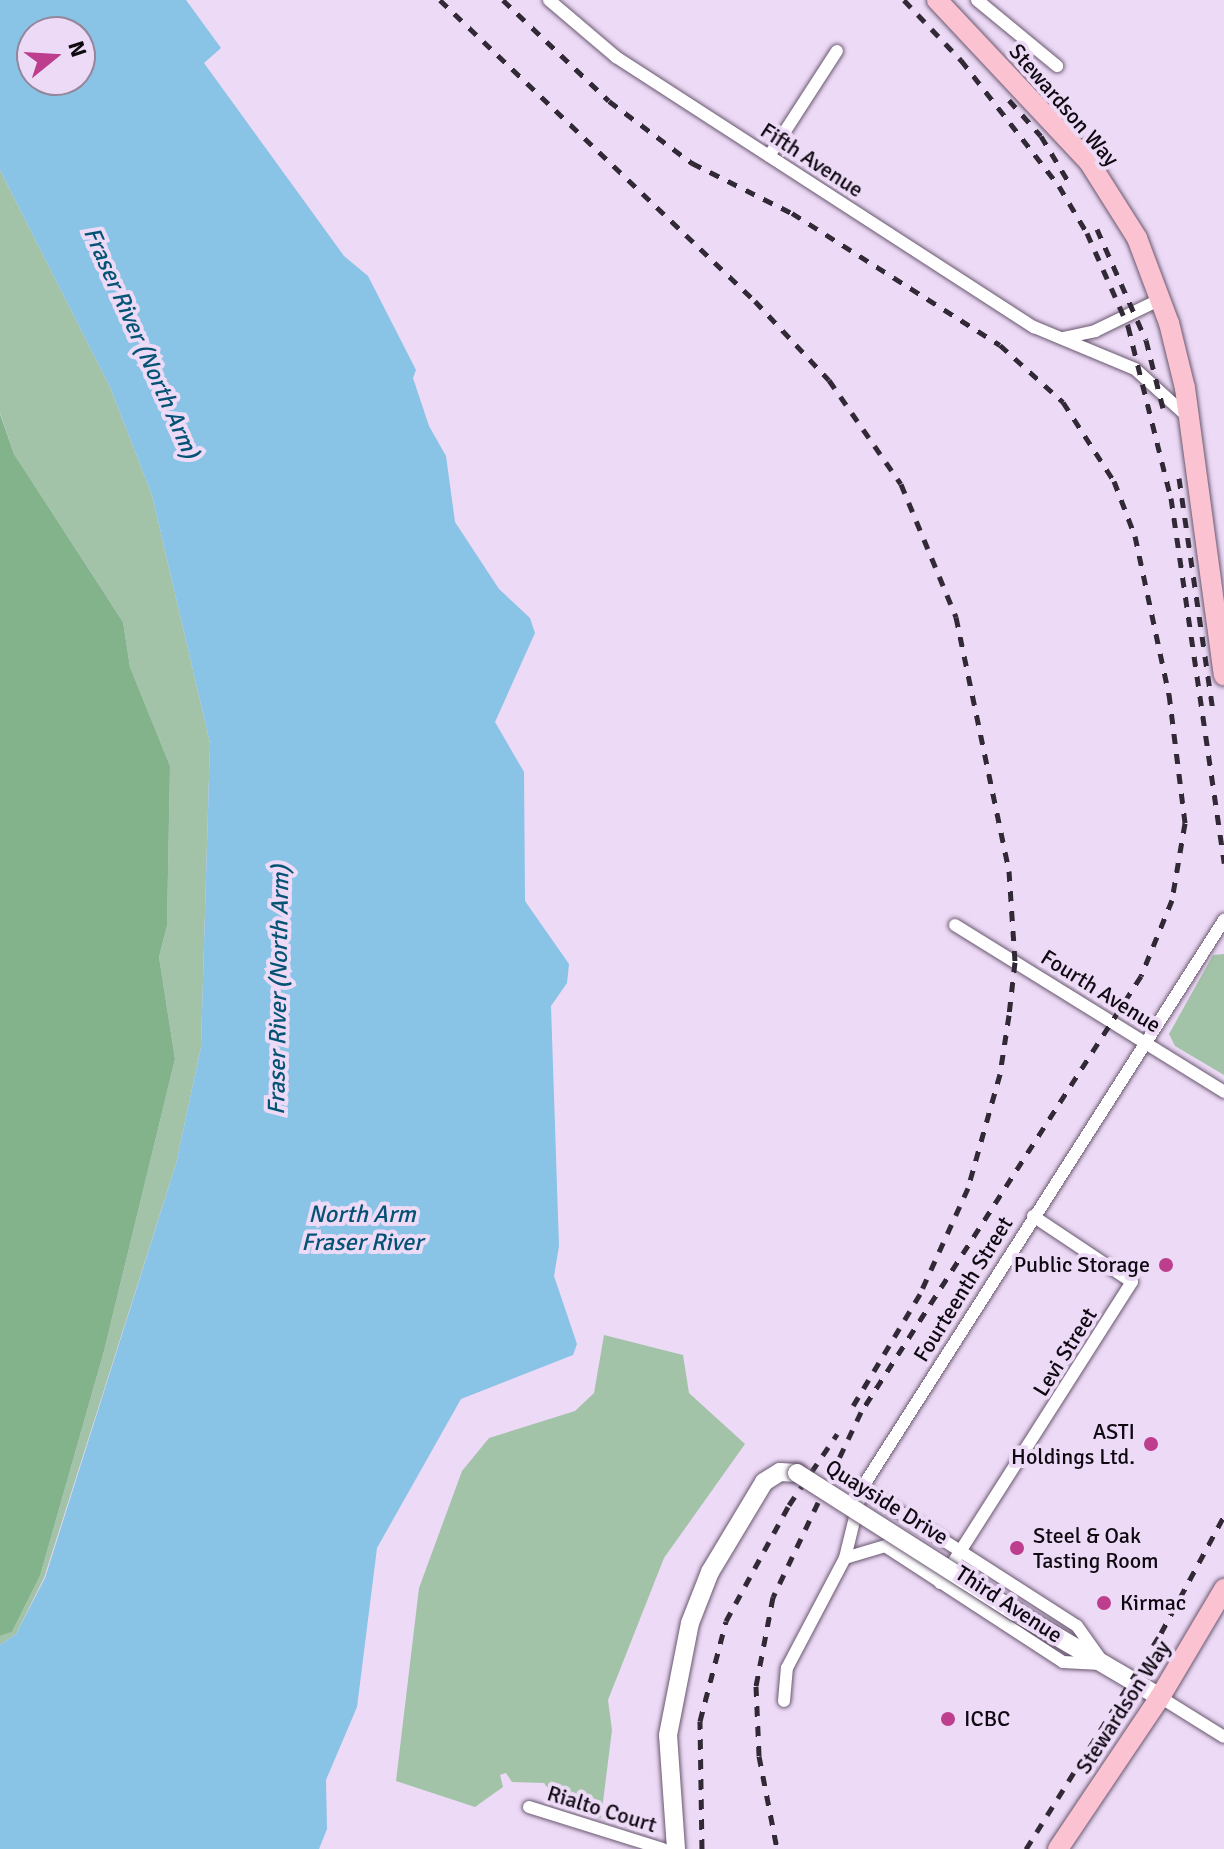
<!DOCTYPE html>
<style>
body{margin:0}
#map{position:relative;width:1224px;height:1849px;overflow:hidden;background:#eddaf6;font-family:Signika,sans-serif}
div>[style]{position:absolute}
[style*='--x']{left:calc(var(--x)*1px);top:calc(var(--y)*1px);width:calc(var(--w)*1px);rotate:calc(var(--a)*1deg)}
.green>*{inset:0;background:#a3c3a9}
.forest>*{inset:0;background:#82b38b}
.water>*{inset:0;background:#89c3e6}
.roads{filter:drop-shadow(0 0 2px #68576f) drop-shadow(0 0 2px #68576f)}
.street>*{height:12px;margin:-6px;padding:0 6px;transform-origin:6px;border-radius:6px;background:#fff}
.secondary>*{height:18px;margin:-9px;padding:0 9px;transform-origin:9px;border-radius:9px;background:#fff}
.primary>*{height:20px;margin:-10px;padding:0 10px;transform-origin:10px;border-radius:10px;background:#fbc2d1}
.rail>*{height:5px;margin-top:-2.5px;transform-origin:0;background:repeating-linear-gradient(90deg,#312935 0 10px,transparent 0 20px)}
.bridges{filter:drop-shadow(0 0 2px #68576f) drop-shadow(0 0 2px #68576f)}
.secondary-bridge>*{height:18px;margin:-9px;padding:0 9px;transform-origin:9px;border-radius:9px;background:#fff}
.dots>*{width:22px;height:22px;translate:-50% -50%;box-sizing:border-box;border:4px solid #eddaf6;border-radius:50%}
span{translate:-50% -50%;white-space:nowrap;text-align:center;line-height:1.15;-webkit-text-stroke:8px #eddaf6;paint-order:stroke}
.street-label{font-size:22px;color:#0f0912}
.poi-label{font-size:22px;color:#0f0912}
.right{translate:-100% -50%;text-align:right}
.left{translate:0 -50%;text-align:left}
.water-label{font-size:24px;color:#045374;font-style:italic}
.north{position:absolute;left:16px;top:16px;width:80px;height:80px;box-sizing:border-box;background:#eddaf6;border:2px solid #94869b;border-radius:50%;rotate:72deg;font-size:22px;font-weight:700;line-height:32px;text-align:center;color:#0f0912}
.north::after{content:'';display:block;margin:auto;width:28px;height:36px;background:#bc3e8c;clip-path:polygon(50% 0,100% 100%,50% 72%,0 100%)}
</style>
<div id="map">
<div class="green">
<div style="clip-path:polygon(0 170px,110px 387px,152px 495px,210px 743px,201px 1047px,176px 1164px,44px 1578px,16px 1634px,0 1645px,0 1636px,12px 1632px,40px 1576px,104px 1351px,175px 1059px,159px 957px,167px 926px,170px 766px,130px 667px,123px 622px,14px 454px,0 413px)"></div>
<div style="clip-path:polygon(1224px 954px,1224px 1075px,1175px 1046px,1169px 1034px,1213px 955px)"></div>
<div style="clip-path:polygon(604px 1335px,683px 1355px,689px 1393px,745px 1444px,664px 1558px,608px 1700px,612px 1730px,601px 1818px,562px 1808px,544px 1783px,512px 1782px,506px 1773px,500px 1775px,503px 1787px,475px 1807px,396px 1781px,419px 1588px,462px 1471px,489px 1438px,575px 1411px,594px 1393px)"></div>
</div>
<div class="forest">
<div style="clip-path:polygon(0 414px,14px 454px,123px 622px,130px 667px,170px 766px,167px 926px,159px 957px,175px 1059px,104px 1351px,40px 1576px,12px 1632px,0 1636px)"></div>
</div>
<div class="water">
<div style="clip-path:polygon(evenodd,0 0,186px 0,221px 48px,204px 63px,344px 256px,368px 276px,416px 370px,413px 378px,429px 426px,446px 456px,455px 522px,499px 589px,530px 618px,535px 633px,495px 722px,524px 772px,525px 901px,569px 964px,567px 983px,551px 1006px,559px 1246px,554px 1276px,577px 1344px,573px 1355px,461px 1399px,377px 1548px,357px 1707px,326px 1780px,327px 1829px,319px 1849px,0 1849px,0 1645px,16px 1634px,45px 1578px,176px 1164px,201px 1047px,210px 743px,152px 495px,110px 387px,0 170px,0 0,32px 32px,80px 32px,80px 80px,32px 80px,32px 32px)"></div>
</div>
<div class="roads">
<div class="street">
<div style="--x:549;--y:0;--w:88;--a:40.4"></div>
<div style="--x:616;--y:57;--w:498;--a:32.9"></div>
<div style="--x:1034;--y:327;--w:109;--a:22.6"></div>
<div style="--x:1135;--y:369;--w:72;--a:42.2"></div>
<div style="--x:977;--y:0;--w:104;--a:39.5"></div>
<div style="--x:769;--y:156;--w:125;--a:-57.1"></div>
<div style="--x:1063;--y:338;--w:33;--a:-12"></div>
<div style="--x:1095;--y:331;--w:73;--a:-25.9"></div>
<div style="--x:955;--y:925;--w:317;--a:31.8"></div>
<div style="--x:862;--y:1488;--w:255;--a:32.7"></div>
<div style="--x:1077;--y:1626;--w:43;--a:54.5"></div>
<div style="--x:845;--y:1558;--w:42;--a:-16.7"></div>
<div style="--x:885;--y:1546;--w:212;--a:33.1"></div>
<div style="--x:1063;--y:1662;--w:38;--a:3"></div>
<div style="--x:940;--y:1583;--w:357;--a:-57.5"></div>
<div style="--x:1132;--y:1282;--w:119;--a:-146.3"></div>
<div style="--x:1160;--y:1697;--w:75;--a:32"></div>
<div style="--x:784;--y:1701;--w:33;--a:-85"></div>
<div style="--x:787;--y:1668;--w:124;--a:-62.2"></div>
<div style="--x:845;--y:1558;--w:72;--a:-76.3"></div>
<div style="--x:862;--y:1488;--w:674;--a:-57.49"></div>
<div style="--x:529;--y:1807;--w:140;--a:17.4"></div>
</div>
<div class="secondary">
<div style="--x:1015;--y:1612;--w:168;--a:30.4"></div>
<div style="--x:676;--y:1849;--w:114;--a:-94"></div>
<div style="--x:668;--y:1735;--w:114;--a:-78.9"></div>
<div style="--x:690;--y:1623;--w:55;--a:-68.6"></div>
<div style="--x:710;--y:1572;--w:105;--a:-59"></div>
<div style="--x:764;--y:1482;--w:19;--a:-32"></div>
<div style="--x:780;--y:1472;--w:17;--a:3"></div>
</div>
<div class="primary">
<div style="--x:937;--y:0;--w:222;--a:46.8"></div>
<div style="--x:1089;--y:162;--w:90;--a:57.7"></div>
<div style="--x:1137;--y:238;--w:91;--a:69.4"></div>
<div style="--x:1169;--y:323;--w:67;--a:76.2"></div>
<div style="--x:1185;--y:388;--w:290;--a:82.3"></div>
<div style="--x:1058;--y:1849;--w:183;--a:-56.1"></div>
<div style="--x:1160;--y:1697;--w:126;--a:-59.3"></div>
</div>
</div>
<div class="rail">
<div style="--x:440;--y:0;--w:436;--a:43.7"></div>
<div style="--x:755;--y:301;--w:108;--a:46.9"></div>
<div style="--x:829;--y:380;--w:126;--a:55.3"></div>
<div style="--x:901;--y:484;--w:144;--a:67.5"></div>
<div style="--x:956;--y:617;--w:259;--a:78.2"></div>
<div style="--x:1009;--y:871;--w:91;--a:86.2"></div>
<div style="--x:1015;--y:962;--w:53;--a:96.5"></div>
<div style="--x:1009;--y:1015;--w:60;--a:98.7"></div>
<div style="--x:1000;--y:1074;--w:118;--a:105.7"></div>
<div style="--x:968;--y:1188;--w:116;--a:114.4"></div>
<div style="--x:920;--y:1294;--w:131;--a:120.9"></div>
<div style="--x:503;--y:0;--w:146;--a:43.6"></div>
<div style="--x:609;--y:101;--w:104;--a:36.8"></div>
<div style="--x:692;--y:163;--w:112;--a:26.6"></div>
<div style="--x:792;--y:213;--w:246;--a:32.4"></div>
<div style="--x:1000;--y:345;--w:85;--a:42.1"></div>
<div style="--x:1063;--y:402;--w:94;--a:57.2"></div>
<div style="--x:1114;--y:481;--w:59;--a:69.1"></div>
<div style="--x:1135;--y:536;--w:162;--a:77.9"></div>
<div style="--x:1169;--y:694;--w:130;--a:82.9"></div>
<div style="--x:1185;--y:823;--w:78;--a:99.6"></div>
<div style="--x:1172;--y:900;--w:82;--a:112.2"></div>
<div style="--x:1141;--y:976;--w:518;--a:122.71"></div>
<div style="--x:861;--y:1412;--w:205;--a:115.4"></div>
<div style="--x:773;--y:1597;--w:91;--a:100.8"></div>
<div style="--x:756;--y:1686;--w:70;--a:87.5"></div>
<div style="--x:759;--y:1756;--w:95;--a:79"></div>
<div style="--x:904;--y:0;--w:83;--a:46.5"></div>
<div style="--x:961;--y:60;--w:160;--a:52.1"></div>
<div style="--x:1059;--y:186;--w:55;--a:59.2"></div>
<div style="--x:1087;--y:233;--w:102;--a:66.2"></div>
<div style="--x:1128;--y:326;--w:177;--a:76"></div>
<div style="--x:1171;--y:498;--w:369;--a:81.7"></div>
<div style="--x:1009;--y:100;--w:48;--a:48.4"></div>
<div style="--x:1041;--y:136;--w:52;--a:59"></div>
<div style="--x:1097;--y:229;--w:121;--a:66.2"></div>
<div style="--x:1146;--y:340;--w:70;--a:76"></div>
<div style="--x:1179;--y:478;--w:236;--a:81.7"></div>
<div style="--x:702;--y:1849;--w:128;--a:-90.9"></div>
<div style="--x:700;--y:1721;--w:103;--a:-75.4"></div>
<div style="--x:726;--y:1621;--w:132;--a:-61.5"></div>
<div style="--x:789;--y:1505;--w:86;--a:-55.9"></div>
<div style="--x:1026;--y:1849;--w:255;--a:-58"></div>
<div style="--x:1161;--y:1633;--w:133;--a:-61.7"></div>
</div>
<div class="bridges">
<div class="secondary-bridge">
<div style="--x:797;--y:1473;--w:259;--a:32.5"></div>
</div>
</div>
<div class="dots">
<div style="left:1166px;top:1265px;background:#bc3e8c"></div>
<div style="left:1151px;top:1444px;background:#bc3e8c"></div>
<div style="left:1017px;top:1548px;background:#bc3e8c"></div>
<div style="left:1104px;top:1603px;background:#bc3e8c"></div>
<div style="left:948px;top:1719px;background:#bc3e8c"></div>
</div>
<div class="street-label">
<span style="left:1064px;top:105px;rotate:49deg">Stewardson Way</span>
<span style="left:812px;top:160px;rotate:33deg">Fifth Avenue</span>
<span style="left:1101px;top:991px;rotate:32deg">Fourth Avenue</span>
<span style="left:963px;top:1289px;rotate:-58deg">Fourteenth Street</span>
<span style="left:1065px;top:1352px;rotate:-58deg">Levi Street</span>
<span style="left:887px;top:1502px;rotate:32deg">Quayside Drive</span>
<span style="left:1009px;top:1604px;rotate:33deg">Third Avenue</span>
<span style="left:1123px;top:1707px;rotate:-57deg">Stewardson Way</span>
<span style="left:602px;top:1809px;rotate:17deg">Rialto Court</span>
</div>
<div class="poi-label">
<span class="right" style="left:1150px;top:1265px">Public Storage</span>
<span class="right" style="left:1135px;top:1444px">ASTI<br>Holdings Ltd.</span>
<span class="left" style="left:1033px;top:1548px">Steel &amp; Oak<br>Tasting Room</span>
<span class="left" style="left:1120px;top:1603px">Kirmac</span>
<span class="left" style="left:964px;top:1719px">ICBC</span>
</div>
<div class="water-label">
<span style="left:141px;top:343px;rotate:66deg">Fraser River (North Arm)</span>
<span style="left:279px;top:990px;rotate:-89deg">Fraser River (North Arm)</span>
<span style="left:362px;top:1229px">North Arm<br>Fraser River</span>
</div>
<div class="north">N</div>
</div>
